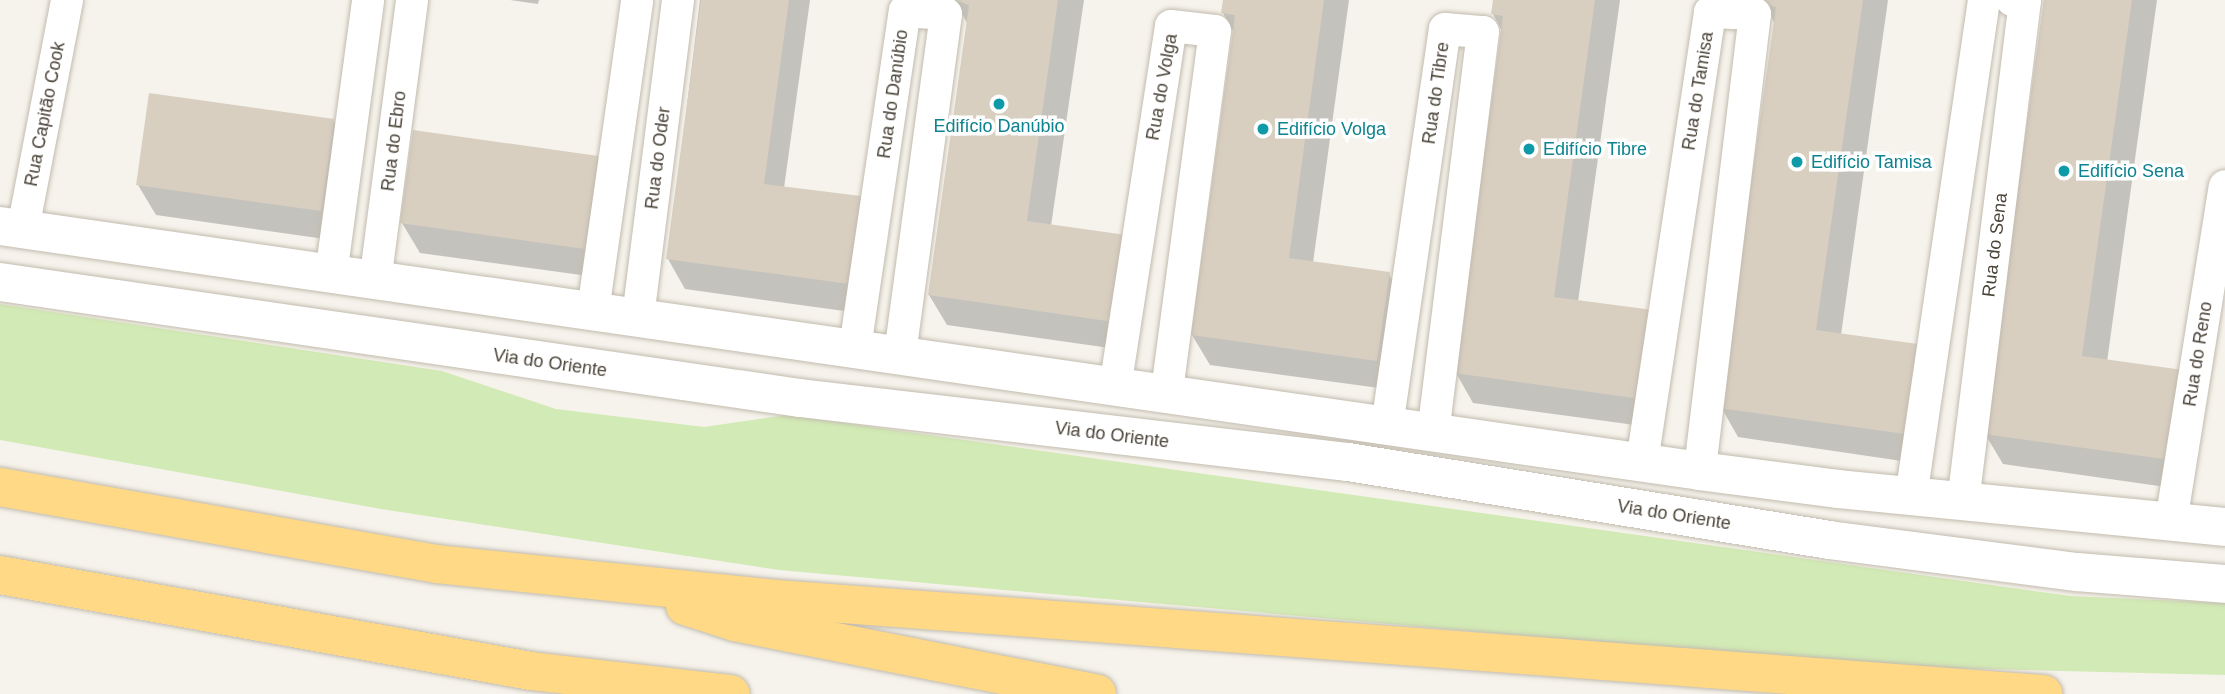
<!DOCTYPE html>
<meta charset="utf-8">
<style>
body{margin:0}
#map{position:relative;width:2225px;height:694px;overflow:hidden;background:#f6f3ec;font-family:Helvetica,sans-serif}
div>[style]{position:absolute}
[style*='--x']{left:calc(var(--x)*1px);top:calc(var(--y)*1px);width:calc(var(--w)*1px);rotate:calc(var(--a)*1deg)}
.green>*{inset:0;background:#d2eab5}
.shadow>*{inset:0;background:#0003}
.building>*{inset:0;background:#d8cfc1;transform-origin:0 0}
.roads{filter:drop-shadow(0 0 2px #c2bbae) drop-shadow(0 0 2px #c2bbae)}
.minor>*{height:32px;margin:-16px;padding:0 16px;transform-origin:16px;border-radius:16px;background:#fff}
.tertiary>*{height:38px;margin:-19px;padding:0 19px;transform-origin:19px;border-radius:19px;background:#fff}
.trunk>*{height:38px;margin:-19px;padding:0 19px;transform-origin:19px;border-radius:19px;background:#ffd985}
.dots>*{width:19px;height:19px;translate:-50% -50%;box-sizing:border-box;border:4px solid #fff;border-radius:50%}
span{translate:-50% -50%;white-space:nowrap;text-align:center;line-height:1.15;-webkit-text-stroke:7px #fff;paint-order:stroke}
.street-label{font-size:18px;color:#4b4439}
.culture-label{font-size:18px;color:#0d838f}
.left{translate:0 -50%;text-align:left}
</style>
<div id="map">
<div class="green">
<div style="clip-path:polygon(0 304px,442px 371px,556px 409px,704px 427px,787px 415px,2070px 596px,2225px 603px,2225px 675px,1865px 666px,779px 570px,381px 509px,0 440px)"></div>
</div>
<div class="shadow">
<div style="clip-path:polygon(510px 0,539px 0,538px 4px)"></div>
<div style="clip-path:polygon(700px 0,810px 0,784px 188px,860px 198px,878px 228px,866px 314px,685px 289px,668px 259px)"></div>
<div style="clip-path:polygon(955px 0,1084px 0,1051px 226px,1131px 351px,947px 325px,929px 295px,968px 25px)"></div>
<div style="clip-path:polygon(1225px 0,1349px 0,1313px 263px,1389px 274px,1406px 304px,1394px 390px,1210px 365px,1192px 335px,1234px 33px,1223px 13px)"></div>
<div style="clip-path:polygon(1495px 0,1620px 0,1578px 302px,1657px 428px,1473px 403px,1456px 373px,1502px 31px,1493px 14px)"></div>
<div style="clip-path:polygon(1764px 0,1888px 0,1841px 335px,1917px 346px,1922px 464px,1738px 437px,1721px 407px,1775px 25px)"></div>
<div style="clip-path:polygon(2044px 0,2157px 0,2107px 362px,2187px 490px,2003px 464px,1985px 434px)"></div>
<div style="clip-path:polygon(333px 120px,351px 150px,339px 241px,156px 215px,138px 185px)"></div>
<div style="clip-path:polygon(597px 157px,615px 187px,603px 278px,420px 253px,402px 223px)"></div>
</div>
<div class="building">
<div style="clip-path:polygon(701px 0,789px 0,764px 184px,861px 196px,849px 284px,666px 259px)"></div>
<div style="clip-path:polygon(954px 0,1058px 0,1027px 221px,1126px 235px,1114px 322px,928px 295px,969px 5px)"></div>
<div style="clip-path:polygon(1223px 0,1324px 0,1289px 258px,1390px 272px,1377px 361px,1191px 335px,1235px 15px,1221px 13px)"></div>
<div style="clip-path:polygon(1493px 0,1595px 0,1554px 297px,1653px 310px,1641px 399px,1454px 373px,1503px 16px,1491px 14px)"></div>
<div style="clip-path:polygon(1762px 0,1863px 0,1816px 330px,1918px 344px,1905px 434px,1719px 408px,1776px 7px,1761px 4px)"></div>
<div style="clip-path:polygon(2044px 0,2132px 0,2082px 356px,2183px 370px,2171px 460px,1984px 434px)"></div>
<div style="left:149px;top:93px;width:187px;height:93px;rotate:8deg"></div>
<div style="left:413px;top:130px;width:187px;height:94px;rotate:8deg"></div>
</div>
<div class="roads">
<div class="minor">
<div style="--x:23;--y:229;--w:233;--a:-79.1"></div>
<div style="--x:331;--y:275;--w:277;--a:-82.3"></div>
<div style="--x:375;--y:282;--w:284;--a:-82.5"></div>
<div style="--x:593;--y:311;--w:314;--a:-81.9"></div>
<div style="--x:638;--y:317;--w:320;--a:-82.8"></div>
<div style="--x:855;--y:348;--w:341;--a:-81.6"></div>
<div style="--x:905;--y:11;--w:41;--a:4.2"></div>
<div style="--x:946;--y:14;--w:343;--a:97.7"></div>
<div style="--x:1115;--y:388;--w:366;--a:-81.2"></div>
<div style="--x:1171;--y:26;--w:44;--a:6.5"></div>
<div style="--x:1215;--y:31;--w:368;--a:97.6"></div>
<div style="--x:1387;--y:426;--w:401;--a:-81.7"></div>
<div style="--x:1445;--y:29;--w:38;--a:5"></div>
<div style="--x:1483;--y:32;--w:404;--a:97.1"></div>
<div style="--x:1642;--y:462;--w:455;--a:-81.4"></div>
<div style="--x:1710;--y:12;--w:45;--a:2.5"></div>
<div style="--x:1755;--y:14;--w:460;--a:96.9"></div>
<div style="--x:1911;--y:497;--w:502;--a:-81.64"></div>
<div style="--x:1963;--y:502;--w:505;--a:-82.95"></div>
<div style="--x:2025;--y:1;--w:13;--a:-176"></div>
<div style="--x:2171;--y:522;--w:340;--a:-80.9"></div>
</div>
<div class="tertiary">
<div style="--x:0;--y:226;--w:1718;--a:8.2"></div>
<div style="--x:1700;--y:471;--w:139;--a:7.4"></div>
<div style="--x:1838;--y:489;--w:389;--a:5.6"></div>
<div style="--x:0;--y:282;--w:808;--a:8.25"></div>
<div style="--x:800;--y:398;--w:552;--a:6.66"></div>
<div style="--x:1348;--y:462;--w:487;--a:9.2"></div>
<div style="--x:1829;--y:540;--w:250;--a:7.4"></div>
<div style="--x:2077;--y:572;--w:148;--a:4.6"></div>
</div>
<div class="trunk">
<div style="--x:0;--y:487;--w:444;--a:10"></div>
<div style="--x:437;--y:564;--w:341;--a:5.9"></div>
<div style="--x:776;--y:599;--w:1271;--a:4.29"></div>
<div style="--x:0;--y:575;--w:540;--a:10.25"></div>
<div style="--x:531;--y:671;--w:201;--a:6.6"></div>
<div style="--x:685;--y:606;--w:52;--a:17.7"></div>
<div style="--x:735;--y:622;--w:369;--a:11.2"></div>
</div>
</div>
<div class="dots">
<div style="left:999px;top:104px;background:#0f9aa8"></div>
<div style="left:1263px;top:129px;background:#0f9aa8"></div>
<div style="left:1529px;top:149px;background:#0f9aa8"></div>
<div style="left:1797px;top:162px;background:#0f9aa8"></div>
<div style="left:2064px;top:171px;background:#0f9aa8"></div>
</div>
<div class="street-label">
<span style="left:1162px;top:87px;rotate:-80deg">Rua do Volga</span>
<span style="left:1698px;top:91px;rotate:-81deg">Rua do Tamisa</span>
<span style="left:1436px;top:93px;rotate:-82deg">Rua do Tibre</span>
<span style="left:893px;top:94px;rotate:-82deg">Rua do Danúbio</span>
<span style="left:45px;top:114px;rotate:-79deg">Rua Capitão Cook</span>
<span style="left:394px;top:141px;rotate:-83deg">Rua do Ebro</span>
<span style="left:658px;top:158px;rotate:-83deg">Rua do Oder</span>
<span style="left:1995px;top:245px;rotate:-83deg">Rua do Sena</span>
<span style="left:2198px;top:354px;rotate:-81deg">Rua do Reno</span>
<span style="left:550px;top:363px;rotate:8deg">Via do Oriente</span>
<span style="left:1112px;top:435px;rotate:7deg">Via do Oriente</span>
<span style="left:1674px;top:515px;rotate:9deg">Via do Oriente</span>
</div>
<div class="culture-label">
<span style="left:999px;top:126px">Edifício Danúbio</span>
<span class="left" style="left:1277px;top:129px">Edifício Volga</span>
<span class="left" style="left:1543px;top:149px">Edifício Tibre</span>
<span class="left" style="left:1811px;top:162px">Edifício Tamisa</span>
<span class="left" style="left:2078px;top:171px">Edifício Sena</span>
</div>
</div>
